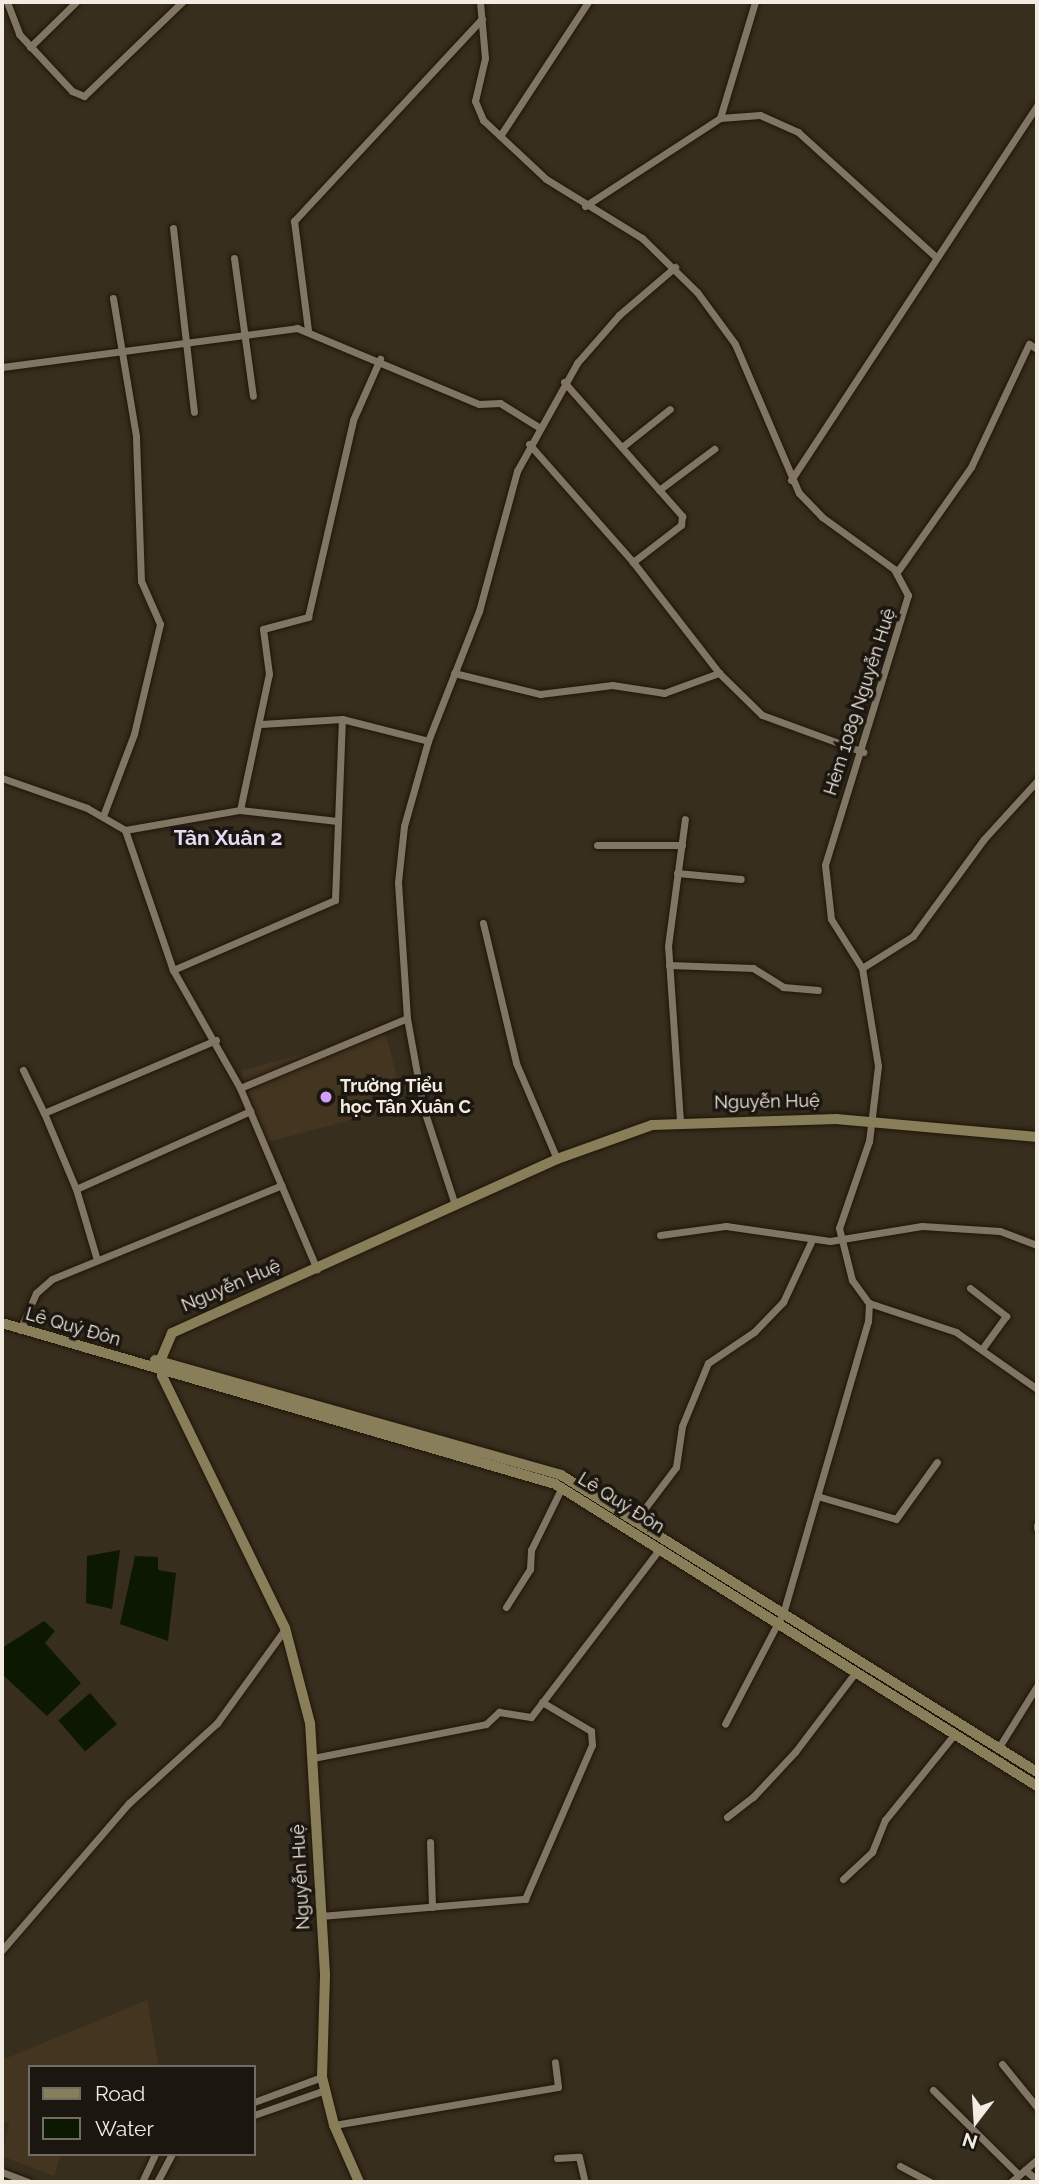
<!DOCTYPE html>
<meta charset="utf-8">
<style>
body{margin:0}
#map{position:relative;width:1039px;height:2184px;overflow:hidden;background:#382e1e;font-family:Raleway,sans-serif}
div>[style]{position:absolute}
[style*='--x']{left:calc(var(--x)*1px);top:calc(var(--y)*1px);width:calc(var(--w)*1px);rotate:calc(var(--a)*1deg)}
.built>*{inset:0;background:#433520;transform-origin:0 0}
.water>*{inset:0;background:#0c1801;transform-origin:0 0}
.roads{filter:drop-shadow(0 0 2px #1f1607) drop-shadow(0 0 2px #1f1607)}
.street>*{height:7px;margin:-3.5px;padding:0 3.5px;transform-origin:3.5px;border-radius:3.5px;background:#817564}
.secondary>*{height:10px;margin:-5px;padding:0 5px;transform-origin:5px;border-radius:5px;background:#887e5a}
.dots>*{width:19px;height:19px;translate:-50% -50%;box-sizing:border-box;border:4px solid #1b1710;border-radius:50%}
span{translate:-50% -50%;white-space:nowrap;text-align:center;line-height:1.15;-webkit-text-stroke:7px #1b1710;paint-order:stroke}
.street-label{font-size:18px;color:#f3ece3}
.poi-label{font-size:18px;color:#f3ece3;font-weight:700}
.left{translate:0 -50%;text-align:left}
.quarter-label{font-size:21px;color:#e7daf5;font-weight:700}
.frame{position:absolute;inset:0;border:4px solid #f3ece3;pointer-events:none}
.legend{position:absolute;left:28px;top:2065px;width:228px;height:91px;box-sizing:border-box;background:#1b1710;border:2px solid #716c64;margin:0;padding:9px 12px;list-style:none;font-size:21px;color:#f3ece3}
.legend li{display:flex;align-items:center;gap:14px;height:35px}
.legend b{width:35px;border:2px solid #716c64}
.north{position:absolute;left:941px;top:2086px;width:70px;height:70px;-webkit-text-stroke:5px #1b1710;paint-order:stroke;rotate:197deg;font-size:19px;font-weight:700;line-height:28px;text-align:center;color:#f3ece3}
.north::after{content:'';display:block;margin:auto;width:24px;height:32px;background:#f3ece3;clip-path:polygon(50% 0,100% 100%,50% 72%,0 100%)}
</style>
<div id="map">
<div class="built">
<div style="left:385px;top:1032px;width:76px;height:149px;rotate:75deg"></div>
<div style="clip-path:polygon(147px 2000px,159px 2067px,30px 2067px,30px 2154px,61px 2154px,54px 2176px,2px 2156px,9px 2124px,2px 2121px,2px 2060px)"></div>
</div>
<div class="water">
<div style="clip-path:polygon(120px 1550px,112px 1609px,86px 1603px,87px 1556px)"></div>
<div style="clip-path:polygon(135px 1556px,158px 1557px,158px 1570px,176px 1573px,168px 1641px,120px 1624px)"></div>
<div style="clip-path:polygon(44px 1621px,55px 1631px,45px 1643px,81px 1683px,47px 1716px,2px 1674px,2px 1648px)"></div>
<div style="left:90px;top:1693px;width:41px;height:42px;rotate:49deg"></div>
</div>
<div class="roads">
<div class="street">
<div style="--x:7;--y:2;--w:34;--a:69"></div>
<div style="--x:19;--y:34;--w:78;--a:47.1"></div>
<div style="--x:72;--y:91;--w:13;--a:23"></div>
<div style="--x:84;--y:96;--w:136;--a:-43.8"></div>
<div style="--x:480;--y:2;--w:56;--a:84.9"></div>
<div style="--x:485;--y:58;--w:44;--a:103.1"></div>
<div style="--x:475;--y:101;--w:21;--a:67"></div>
<div style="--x:483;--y:120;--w:86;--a:43.1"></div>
<div style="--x:546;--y:179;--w:113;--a:31.6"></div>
<div style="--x:642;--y:238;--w:77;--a:44.5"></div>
<div style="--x:697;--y:292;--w:64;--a:53.8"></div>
<div style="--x:735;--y:344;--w:162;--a:66.8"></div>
<div style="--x:799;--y:493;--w:33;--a:46"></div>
<div style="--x:822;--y:517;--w:89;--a:35.8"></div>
<div style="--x:894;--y:569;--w:30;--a:62"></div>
<div style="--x:908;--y:595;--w:282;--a:107.1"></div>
<div style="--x:825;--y:865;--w:54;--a:83.7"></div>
<div style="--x:831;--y:919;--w:58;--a:57.7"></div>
<div style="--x:862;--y:968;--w:99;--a:80.7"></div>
<div style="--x:878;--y:1066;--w:76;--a:96.8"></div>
<div style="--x:869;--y:1141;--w:92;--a:109"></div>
<div style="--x:839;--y:1228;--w:54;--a:76"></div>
<div style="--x:852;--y:1280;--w:29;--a:54"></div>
<div style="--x:869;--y:1303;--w:18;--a:93"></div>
<div style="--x:868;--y:1321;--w:302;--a:106.2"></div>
<div style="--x:784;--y:1611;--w:127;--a:117.6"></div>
<div style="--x:30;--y:47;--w:64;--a:-44.4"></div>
<div style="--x:720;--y:118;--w:121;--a:-73.2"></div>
<div style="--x:500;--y:136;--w:160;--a:-56.7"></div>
<div style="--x:585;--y:206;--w:161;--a:-33.1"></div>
<div style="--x:720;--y:118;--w:40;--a:-4.3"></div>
<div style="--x:760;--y:115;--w:42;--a:24.1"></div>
<div style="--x:798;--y:132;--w:186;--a:42.2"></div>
<div style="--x:173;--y:228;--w:185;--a:83.5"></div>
<div style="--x:234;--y:258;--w:139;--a:82.2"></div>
<div style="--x:308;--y:330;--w:110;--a:-97.3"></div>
<div style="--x:294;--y:221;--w:276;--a:-47.1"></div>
<div style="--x:2;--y:367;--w:298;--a:-7.5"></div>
<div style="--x:297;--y:328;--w:197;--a:22.7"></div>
<div style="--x:479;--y:404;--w:21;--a:-3"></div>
<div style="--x:500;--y:403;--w:44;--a:31.9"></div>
<div style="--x:564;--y:382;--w:179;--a:48.6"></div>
<div style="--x:682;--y:516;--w:9;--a:96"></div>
<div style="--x:681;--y:525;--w:61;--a:142.4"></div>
<div style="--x:529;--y:444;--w:157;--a:48.6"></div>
<div style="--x:633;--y:562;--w:140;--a:52.2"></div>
<div style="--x:622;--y:447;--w:61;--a:-38.4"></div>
<div style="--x:791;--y:480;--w:448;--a:-56.7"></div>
<div style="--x:659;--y:490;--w:69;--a:-36.7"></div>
<div style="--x:897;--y:572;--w:128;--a:-54.8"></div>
<div style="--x:971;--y:467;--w:136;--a:-64.8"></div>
<div style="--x:1029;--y:344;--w:9;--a:32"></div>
<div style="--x:454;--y:673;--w:89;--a:13.7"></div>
<div style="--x:540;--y:694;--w:73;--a:-7.1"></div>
<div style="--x:612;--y:685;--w:53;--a:8.7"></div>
<div style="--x:664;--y:693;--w:59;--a:-20"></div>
<div style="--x:719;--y:673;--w:60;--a:44.3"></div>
<div style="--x:762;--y:715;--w:108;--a:20.1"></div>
<div style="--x:261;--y:724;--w:81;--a:-3.5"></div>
<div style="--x:342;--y:719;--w:89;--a:14.3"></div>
<div style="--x:2;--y:778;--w:90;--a:19.4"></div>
<div style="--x:87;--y:808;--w:44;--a:30.1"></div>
<div style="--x:125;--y:830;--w:148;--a:71.1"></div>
<div style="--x:173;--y:970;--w:136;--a:60.4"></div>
<div style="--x:240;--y:1088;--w:197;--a:67"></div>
<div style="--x:240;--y:810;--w:139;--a:-78"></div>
<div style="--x:269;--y:674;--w:45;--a:-97.6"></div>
<div style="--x:263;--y:629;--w:47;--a:-14.9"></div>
<div style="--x:308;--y:617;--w:202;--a:-77.1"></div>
<div style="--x:353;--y:420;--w:67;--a:-66.1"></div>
<div style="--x:103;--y:816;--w:88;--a:-69.3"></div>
<div style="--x:134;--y:734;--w:113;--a:-76.7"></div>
<div style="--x:160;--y:624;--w:47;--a:-113.8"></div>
<div style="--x:141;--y:581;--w:145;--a:-92"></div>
<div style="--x:136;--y:436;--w:140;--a:-99.5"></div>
<div style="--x:125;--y:830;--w:117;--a:-9.9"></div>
<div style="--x:240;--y:810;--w:98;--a:6.5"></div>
<div style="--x:597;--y:845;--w:85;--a:0"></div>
<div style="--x:677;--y:873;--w:64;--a:5.4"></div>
<div style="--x:483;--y:923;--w:144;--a:76.7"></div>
<div style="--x:516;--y:1063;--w:104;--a:66.9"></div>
<div style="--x:669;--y:965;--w:84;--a:2"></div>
<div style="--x:753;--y:968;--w:36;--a:32"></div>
<div style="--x:783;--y:987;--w:35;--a:5"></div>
<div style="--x:862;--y:968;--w:60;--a:-32.1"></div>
<div style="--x:913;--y:936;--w:120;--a:-53.8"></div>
<div style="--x:984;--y:839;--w:79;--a:-47.6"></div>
<div style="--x:173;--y:970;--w:176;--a:-23.4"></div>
<div style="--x:335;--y:900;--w:181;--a:-87.8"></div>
<div style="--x:407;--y:1018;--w:136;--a:-93.8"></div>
<div style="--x:398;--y:882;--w:56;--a:-83.9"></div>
<div style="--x:404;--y:826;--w:88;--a:-74.2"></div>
<div style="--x:428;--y:741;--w:140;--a:-68.6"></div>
<div style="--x:479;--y:611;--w:145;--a:-74.8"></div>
<div style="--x:517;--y:471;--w:124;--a:-60.9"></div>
<div style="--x:577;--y:363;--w:64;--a:-48.8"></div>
<div style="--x:619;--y:315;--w:74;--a:-40.6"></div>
<div style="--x:216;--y:1040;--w:187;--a:157"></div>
<div style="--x:44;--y:1113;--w:82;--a:67.2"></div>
<div style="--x:76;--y:1189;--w:191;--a:-24.1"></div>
<div style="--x:23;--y:1070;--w:48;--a:64"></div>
<div style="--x:240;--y:1088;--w:181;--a:-22.7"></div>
<div style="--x:407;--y:1018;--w:90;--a:79.8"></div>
<div style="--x:423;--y:1107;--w:103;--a:71.9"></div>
<div style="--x:680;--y:1121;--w:175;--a:-93.9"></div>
<div style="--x:668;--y:946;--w:128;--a:-82.4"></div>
<div style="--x:76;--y:1189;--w:74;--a:73.5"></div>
<div style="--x:660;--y:1235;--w:67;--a:-7.8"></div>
<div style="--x:726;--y:1226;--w:105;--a:8.2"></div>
<div style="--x:830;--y:1241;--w:93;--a:-9.3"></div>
<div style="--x:922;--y:1226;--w:78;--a:3.7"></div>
<div style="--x:1000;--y:1231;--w:40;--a:21"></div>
<div style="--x:970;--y:1288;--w:46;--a:37.9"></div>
<div style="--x:1006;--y:1316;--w:41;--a:126"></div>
<div style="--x:869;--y:1303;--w:92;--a:18.4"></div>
<div style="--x:956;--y:1332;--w:99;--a:35.1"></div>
<div style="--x:20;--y:1330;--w:40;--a:-66.6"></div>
<div style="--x:36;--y:1293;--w:21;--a:-41"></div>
<div style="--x:52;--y:1279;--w:248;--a:-22.2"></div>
<div style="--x:817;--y:1496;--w:82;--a:16.2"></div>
<div style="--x:896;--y:1519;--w:70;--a:-54.3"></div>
<div style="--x:636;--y:1520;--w:66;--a:-53"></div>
<div style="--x:676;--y:1467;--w:41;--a:-81.7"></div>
<div style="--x:682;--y:1426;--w:68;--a:-67.6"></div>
<div style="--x:708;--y:1363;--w:55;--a:-34"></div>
<div style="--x:754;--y:1332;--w:42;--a:-46"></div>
<div style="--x:783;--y:1302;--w:66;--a:-65"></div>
<div style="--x:1037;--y:1525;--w:3;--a:90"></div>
<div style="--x:506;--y:1607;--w:45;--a:-57.7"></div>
<div style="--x:530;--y:1569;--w:19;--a:-87"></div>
<div style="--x:531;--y:1550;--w:70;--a:-63.8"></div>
<div style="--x:999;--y:1747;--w:72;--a:-58.1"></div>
<div style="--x:313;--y:1758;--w:176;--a:-11.1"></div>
<div style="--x:486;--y:1724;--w:18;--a:-43"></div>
<div style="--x:499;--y:1712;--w:32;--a:9"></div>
<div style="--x:531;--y:1717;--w:213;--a:-52.6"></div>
<div style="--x:727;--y:1817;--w:33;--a:-38"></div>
<div style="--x:753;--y:1797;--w:62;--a:-47"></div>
<div style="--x:795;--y:1752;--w:99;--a:-52.8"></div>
<div style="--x:430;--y:1842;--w:65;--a:88.2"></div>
<div style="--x:843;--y:1879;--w:40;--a:-43"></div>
<div style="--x:872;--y:1852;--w:35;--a:-68"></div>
<div style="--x:885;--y:1820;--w:108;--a:-51"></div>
<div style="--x:321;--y:1916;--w:205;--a:-4.8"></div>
<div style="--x:525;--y:1899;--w:168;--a:-66.5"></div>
<div style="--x:592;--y:1745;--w:14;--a:-94"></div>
<div style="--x:591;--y:1731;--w:57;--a:-149.4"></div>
<div style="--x:2;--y:1950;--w:194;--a:-49.2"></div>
<div style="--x:129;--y:1803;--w:119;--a:-42.3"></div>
<div style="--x:217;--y:1723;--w:116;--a:-54.1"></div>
<div style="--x:1002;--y:2064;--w:55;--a:50.9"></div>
<div style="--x:933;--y:2090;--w:121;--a:44.7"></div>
<div style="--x:254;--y:2102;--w:72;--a:-20.2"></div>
<div style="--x:254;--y:2115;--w:75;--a:-19.4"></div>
<div style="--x:334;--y:2125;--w:227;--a:-9.6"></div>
<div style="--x:558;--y:2087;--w:25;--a:-97"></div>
<div style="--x:557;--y:2158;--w:22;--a:-3"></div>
<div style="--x:579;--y:2157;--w:26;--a:77"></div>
<div style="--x:900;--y:2166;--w:34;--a:28"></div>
<div style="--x:1025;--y:2170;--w:16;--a:40"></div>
<div style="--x:2;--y:2172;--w:28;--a:21"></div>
<div style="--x:142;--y:2182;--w:31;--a:-65"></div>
<div style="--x:157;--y:2182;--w:32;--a:-62"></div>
<div style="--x:1011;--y:2182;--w:35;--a:-41"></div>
</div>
<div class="secondary">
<div style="--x:2;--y:1323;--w:576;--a:16.23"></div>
<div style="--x:555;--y:1484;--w:569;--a:32.07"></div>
<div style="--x:155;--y:1360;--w:422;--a:15.8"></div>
<div style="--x:561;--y:1475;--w:561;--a:31.96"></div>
<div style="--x:359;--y:2182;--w:62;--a:-113.7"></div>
<div style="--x:334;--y:2125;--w:49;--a:-104"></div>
<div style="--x:322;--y:2077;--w:103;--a:-88.3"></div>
<div style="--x:325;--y:1974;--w:251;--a:-93.4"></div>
<div style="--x:310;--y:1723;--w:98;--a:-104.7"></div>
<div style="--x:285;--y:1628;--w:280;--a:-116"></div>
<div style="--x:162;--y:1376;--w:17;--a:-93"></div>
<div style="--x:161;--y:1359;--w:28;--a:-67"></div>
<div style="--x:172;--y:1333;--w:422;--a:-24.3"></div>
<div style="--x:557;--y:1159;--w:101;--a:-19.7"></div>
<div style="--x:652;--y:1125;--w:184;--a:-1.9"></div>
<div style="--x:836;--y:1119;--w:202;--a:5.1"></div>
</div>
</div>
<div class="dots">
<div style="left:326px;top:1097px;background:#d19dfe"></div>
</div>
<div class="street-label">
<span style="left:860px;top:702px;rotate:-72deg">Hẻm 1089 Nguyễn Huệ</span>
<span style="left:767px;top:1102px;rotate:-1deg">Nguyễn Huệ</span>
<span style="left:231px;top:1286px;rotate:-23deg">Nguyễn Huệ</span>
<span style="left:73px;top:1327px;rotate:16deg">Lê Quý Đôn</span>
<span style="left:621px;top:1503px;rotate:32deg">Lê Quý Đôn</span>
<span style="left:301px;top:1877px;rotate:-93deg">Nguyễn Huệ</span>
</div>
<div class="poi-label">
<span class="left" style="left:340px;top:1097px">Trường Tiểu<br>học Tân Xuân C</span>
</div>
<div class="quarter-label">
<span style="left:228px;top:838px">Tân Xuân 2</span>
</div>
<div class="frame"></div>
<ul class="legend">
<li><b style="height:9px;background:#887e5a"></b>Road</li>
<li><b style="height:19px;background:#0c1801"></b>Water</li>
</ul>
<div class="north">N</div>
</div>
